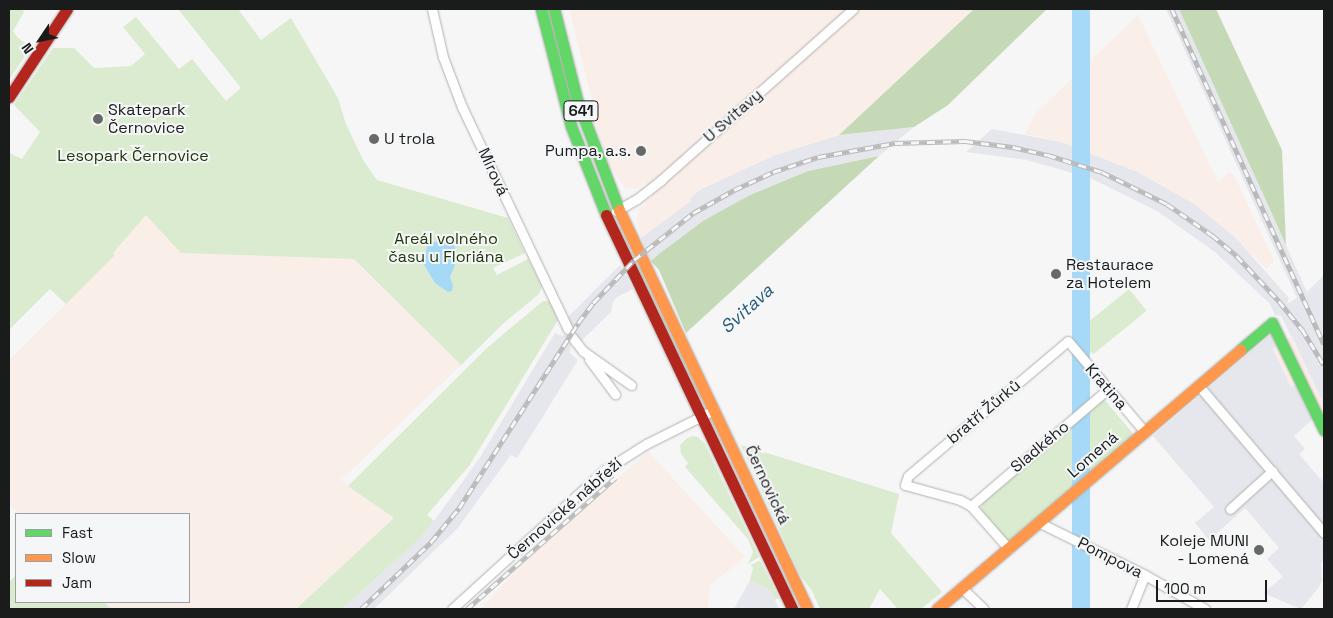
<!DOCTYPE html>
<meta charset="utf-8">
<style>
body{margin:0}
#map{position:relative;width:1333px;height:618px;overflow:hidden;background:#f6f6f7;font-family:"Space Grotesk",sans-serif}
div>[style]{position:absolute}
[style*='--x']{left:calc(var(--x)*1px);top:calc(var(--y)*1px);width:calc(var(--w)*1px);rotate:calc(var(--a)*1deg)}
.built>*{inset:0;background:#e6e7ec}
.industrial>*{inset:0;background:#faeee8}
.green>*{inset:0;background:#daebcf;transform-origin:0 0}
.forest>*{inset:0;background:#c5d9b7}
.water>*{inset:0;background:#a6d9f7;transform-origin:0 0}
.roads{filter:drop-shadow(0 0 1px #b0b0b0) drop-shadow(0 0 1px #b0b0b0)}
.street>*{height:9px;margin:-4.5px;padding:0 4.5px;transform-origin:4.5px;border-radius:4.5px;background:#fefefe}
.fast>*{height:11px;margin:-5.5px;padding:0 5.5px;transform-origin:5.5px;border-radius:5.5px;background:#63d668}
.slow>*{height:11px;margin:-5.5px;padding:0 5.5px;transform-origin:5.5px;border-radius:5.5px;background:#ff974d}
.jam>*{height:11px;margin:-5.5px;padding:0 5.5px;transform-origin:5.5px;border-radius:5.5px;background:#b3261e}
.rail>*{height:4.5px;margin-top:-2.25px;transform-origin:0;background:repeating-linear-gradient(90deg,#f5f6f8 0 8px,#bababa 0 16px);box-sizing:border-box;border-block:1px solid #bababa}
.dots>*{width:14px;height:14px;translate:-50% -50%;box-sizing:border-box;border:2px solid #f5f6f8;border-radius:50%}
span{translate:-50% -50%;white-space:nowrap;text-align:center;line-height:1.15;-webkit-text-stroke:4px #f5f6f8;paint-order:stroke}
.shield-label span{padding:1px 4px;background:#f5f6f8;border:1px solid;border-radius:4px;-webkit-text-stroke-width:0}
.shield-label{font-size:15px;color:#1a1b1b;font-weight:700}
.poi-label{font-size:16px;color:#1a1b1b}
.left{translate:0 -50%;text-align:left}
.right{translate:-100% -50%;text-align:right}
.street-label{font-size:16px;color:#1a1b1b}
.park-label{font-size:16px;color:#203709}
.water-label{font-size:18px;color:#265c7a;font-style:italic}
.frame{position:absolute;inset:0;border:10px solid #1a1b1b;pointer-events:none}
.legend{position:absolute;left:15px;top:513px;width:175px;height:90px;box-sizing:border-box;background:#f5f6f8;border:1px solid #9d9ea0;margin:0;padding:6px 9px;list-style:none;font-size:15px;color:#1a1b1b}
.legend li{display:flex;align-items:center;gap:10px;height:25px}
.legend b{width:25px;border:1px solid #9d9ea0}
.north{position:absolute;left:15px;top:15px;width:50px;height:50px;-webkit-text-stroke:4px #f5f6f8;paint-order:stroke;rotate:236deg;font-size:14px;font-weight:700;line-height:20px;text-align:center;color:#1a1b1b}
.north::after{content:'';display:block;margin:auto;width:18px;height:22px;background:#1a1b1b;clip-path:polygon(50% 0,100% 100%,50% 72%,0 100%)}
.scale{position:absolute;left:1156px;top:580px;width:111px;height:22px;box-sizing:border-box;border:2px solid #1a1b1b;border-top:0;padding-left:6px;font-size:15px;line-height:18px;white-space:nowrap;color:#1a1b1b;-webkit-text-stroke:4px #f5f6f8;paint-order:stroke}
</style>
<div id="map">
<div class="built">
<div style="clip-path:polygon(1166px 9px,1179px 9px,1307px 292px,1324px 275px,1324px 405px,1281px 316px,1275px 315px,1270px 304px,1215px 252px,1157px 211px,1090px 178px,1027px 160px,966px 152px,992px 129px,1061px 142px,1138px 172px,1196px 205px,1235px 237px,1289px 298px,1287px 304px,1297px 298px)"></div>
<div style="clip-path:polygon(914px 127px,879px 156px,808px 171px,750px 195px,651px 261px,641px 238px,701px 189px,775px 155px,839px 135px)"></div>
<div style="clip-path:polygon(620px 265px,633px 289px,617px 297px,613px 302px,611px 312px,579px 343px,566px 319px)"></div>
<div style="clip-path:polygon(555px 333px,563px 336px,565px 334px,571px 345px,570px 353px,578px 360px,517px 458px,511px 455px,457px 529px,374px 609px,342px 609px,419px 539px,434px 521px,479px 459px)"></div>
<div style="clip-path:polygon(1273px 333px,1279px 346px,1273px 349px,1291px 386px,1297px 384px,1313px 419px,1294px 436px,1305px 449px,1299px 454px,1324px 483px,1324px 557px,1321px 564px,1322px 580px,1319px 587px,1301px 609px,1263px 593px,1283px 577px,1267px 559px,1279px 548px,1245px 508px,1209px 540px,1195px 523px,1214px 507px,1153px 436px)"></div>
<div style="clip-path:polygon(750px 580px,771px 591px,779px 609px,734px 609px)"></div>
</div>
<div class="industrial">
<div style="clip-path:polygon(569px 9px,973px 9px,839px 135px,775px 155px,701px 189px,690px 197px,691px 201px,641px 238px,637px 218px,639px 209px,654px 194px,645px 183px,637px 189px,625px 188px,610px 167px,590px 111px,594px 108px)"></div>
<div style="clip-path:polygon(1138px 15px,1218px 182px,1229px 171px,1235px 177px,1274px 261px,1266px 269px,1235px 237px,1196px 205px,1138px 172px,1061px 142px,1025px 134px,1036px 113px)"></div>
<div style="clip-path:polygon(146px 214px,181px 253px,354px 259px,461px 365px,341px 480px,395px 518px,296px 609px,111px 609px,104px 602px,189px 602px,189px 514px,19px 514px,9px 504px,9px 360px,115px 255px,113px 253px)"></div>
<div style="clip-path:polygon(1292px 336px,1324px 405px,1324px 443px,1297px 384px,1291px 387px,1273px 348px,1278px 346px,1278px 343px)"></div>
<div style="clip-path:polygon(648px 451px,745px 557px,710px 585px,708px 609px,481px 609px,519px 567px)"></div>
</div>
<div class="green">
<div style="clip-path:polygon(9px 9px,22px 9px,24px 12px,13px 31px,18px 38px,31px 47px,9px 80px)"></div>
<div style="clip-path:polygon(178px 9px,238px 9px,261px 40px,291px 18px,338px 98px,346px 124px,363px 160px,377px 180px,508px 218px,525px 253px,493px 268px,497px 275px,528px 259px,542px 286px,539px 294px,505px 322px,461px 365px,354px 259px,181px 253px,146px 215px,113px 253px,115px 255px,66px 304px,50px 289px,9px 330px,9px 153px,22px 159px,40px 132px,14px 105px,53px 48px,74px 48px,94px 68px,131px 66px,145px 54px,123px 27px,136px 17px,179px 69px,192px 59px,226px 101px,241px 88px)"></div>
<div style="clip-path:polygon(620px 228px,702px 398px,700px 399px,619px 229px)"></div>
<div style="left:1129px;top:289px;width:28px;height:69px;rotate:51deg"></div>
<div style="clip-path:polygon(543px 301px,550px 301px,558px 320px,469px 466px,427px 515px,434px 521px,419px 539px,342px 609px,296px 609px,394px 518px,348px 486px,488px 347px)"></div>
<div style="clip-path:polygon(1104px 399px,1135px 436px,1010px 540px,1006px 540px,981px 510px,982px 503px)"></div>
<div style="clip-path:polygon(693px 436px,698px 437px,705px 444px,759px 557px,748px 564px,753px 552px,748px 539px,685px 467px,688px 463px,681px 454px,680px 445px,687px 438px)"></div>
<div style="clip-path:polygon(741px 445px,899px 494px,891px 533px,942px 592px,921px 609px,898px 609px,880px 589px,869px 609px,820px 609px,812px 591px,800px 575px)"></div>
<div style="clip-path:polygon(759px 561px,761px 562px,779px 598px,775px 600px,771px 591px,750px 580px,753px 568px,751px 565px)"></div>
<div style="clip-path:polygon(16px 575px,16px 602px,104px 602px,111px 609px,9px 609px,9px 582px)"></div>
</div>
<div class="forest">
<div style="clip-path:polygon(974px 9px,1047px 9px,948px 105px,914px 127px,839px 135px)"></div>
<div style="clip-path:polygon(1179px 9px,1216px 9px,1282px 150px,1286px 245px)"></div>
<div style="clip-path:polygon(879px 156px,686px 333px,659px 270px,651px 261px,659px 254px,703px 221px,750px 195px,808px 171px)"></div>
</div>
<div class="water">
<div style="left:1072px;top:9px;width:18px;height:897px"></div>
<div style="clip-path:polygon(448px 239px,454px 243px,456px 253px,455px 265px,450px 277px,453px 286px,452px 291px,448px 292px,435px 283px,423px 263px,427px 247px,434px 242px)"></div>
</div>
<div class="roads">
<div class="street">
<div style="--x:432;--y:9;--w:49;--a:77.1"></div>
<div style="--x:443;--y:57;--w:53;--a:69.2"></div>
<div style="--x:462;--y:107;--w:246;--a:64.5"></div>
<div style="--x:616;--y:211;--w:24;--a:-30"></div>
<div style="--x:637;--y:199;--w:31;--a:-38"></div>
<div style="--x:661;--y:180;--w:257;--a:-41.7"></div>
<div style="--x:572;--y:337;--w:18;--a:52"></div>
<div style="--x:583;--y:351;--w:59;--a:35.3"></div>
<div style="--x:589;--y:359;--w:44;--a:53.4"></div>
<div style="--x:1199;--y:386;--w:193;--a:49.6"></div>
<div style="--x:971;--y:506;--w:180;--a:-40.5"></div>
<div style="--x:1230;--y:509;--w:57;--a:-42.1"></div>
<div style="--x:1040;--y:523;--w:117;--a:26.3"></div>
<div style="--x:1145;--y:575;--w:69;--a:29.5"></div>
<div style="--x:1009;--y:549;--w:57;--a:-131.5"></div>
<div style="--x:971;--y:506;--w:13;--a:-151"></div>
<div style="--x:960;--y:500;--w:57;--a:-164.7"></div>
<div style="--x:905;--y:485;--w:9;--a:-72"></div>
<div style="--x:908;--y:476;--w:209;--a:-40.2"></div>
<div style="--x:1068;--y:341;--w:119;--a:49.8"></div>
<div style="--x:962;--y:588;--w:30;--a:44"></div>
<div style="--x:452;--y:609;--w:207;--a:-42.3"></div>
<div style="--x:605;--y:470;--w:49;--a:-32.4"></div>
<div style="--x:646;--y:444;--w:76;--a:-26.6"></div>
<div style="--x:1131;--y:609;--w:37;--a:-68"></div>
</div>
<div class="fast">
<div style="--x:541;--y:9;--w:121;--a:75.6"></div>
<div style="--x:571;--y:126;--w:96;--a:68.5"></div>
<div style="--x:554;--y:9;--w:94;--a:75.8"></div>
<div style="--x:577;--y:100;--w:118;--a:69.1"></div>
<div style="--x:1240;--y:350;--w:42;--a:-40.2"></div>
<div style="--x:1272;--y:323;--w:119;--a:64.1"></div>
</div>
<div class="slow">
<div style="--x:619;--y:210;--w:441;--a:64.7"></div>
<div style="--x:937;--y:609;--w:399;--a:-40.5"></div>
</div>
<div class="jam">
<div style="--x:9;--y:97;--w:105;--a:-56.6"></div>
<div style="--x:606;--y:215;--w:436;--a:64.7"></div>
</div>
</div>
<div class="rail">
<div style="--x:1172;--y:9;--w:368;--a:65.6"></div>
<div style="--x:361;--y:609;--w:97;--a:-43.7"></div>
<div style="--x:431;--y:542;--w:44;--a:-50.5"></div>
<div style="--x:459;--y:508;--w:220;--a:-57.2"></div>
<div style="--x:578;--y:323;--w:25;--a:-53"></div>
<div style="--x:593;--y:303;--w:59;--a:-46.4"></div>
<div style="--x:634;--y:260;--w:75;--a:-38.5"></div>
<div style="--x:693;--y:213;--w:47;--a:-29.3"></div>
<div style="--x:734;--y:190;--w:43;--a:-24.8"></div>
<div style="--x:773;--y:172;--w:47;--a:-18.4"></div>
<div style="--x:818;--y:157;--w:78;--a:-10.3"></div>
<div style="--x:895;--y:143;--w:70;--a:-1.6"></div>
<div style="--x:965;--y:141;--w:48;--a:7.1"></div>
<div style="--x:1013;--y:147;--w:36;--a:13"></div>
<div style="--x:1048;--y:155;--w:57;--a:17.5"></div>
<div style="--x:1102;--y:172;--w:72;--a:26.2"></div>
<div style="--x:1167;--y:204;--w:55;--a:34.6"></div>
<div style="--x:1212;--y:235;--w:33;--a:40"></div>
<div style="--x:1237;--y:256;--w:62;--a:47"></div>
<div style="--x:1279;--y:301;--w:36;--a:51"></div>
<div style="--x:1302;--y:329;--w:42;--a:58.6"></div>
<div style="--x:467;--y:609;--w:198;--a:-41.5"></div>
</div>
<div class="dots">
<div style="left:98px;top:119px;background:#676868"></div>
<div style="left:374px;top:139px;background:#676868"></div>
<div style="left:641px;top:151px;background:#676868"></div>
<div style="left:1056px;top:274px;background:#676868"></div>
<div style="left:1259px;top:550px;background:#676868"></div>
</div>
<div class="shield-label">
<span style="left:581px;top:111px">641</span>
</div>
<div class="poi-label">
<span class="left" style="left:108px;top:119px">Skatepark<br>Černovice</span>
<span class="left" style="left:384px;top:139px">U trola</span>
<span class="right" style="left:631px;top:151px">Pumpa, a.s.</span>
<span class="left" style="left:1066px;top:274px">Restaurace<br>za Hotelem</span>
<span class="right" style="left:1249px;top:550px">Koleje MUNI<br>- Lomená</span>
</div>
<div class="street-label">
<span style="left:733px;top:116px;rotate:-41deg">U Svitavy</span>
<span style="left:493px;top:172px;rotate:65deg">Mírová</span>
<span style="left:1106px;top:387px;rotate:49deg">Kratina</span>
<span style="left:984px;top:412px;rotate:-40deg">bratří Žůrků</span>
<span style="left:1040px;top:447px;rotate:-40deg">Sladkého</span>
<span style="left:1093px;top:455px;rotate:-41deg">Lomená</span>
<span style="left:767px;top:485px;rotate:65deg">Černovická</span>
<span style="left:565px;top:509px;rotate:-41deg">Černovické nábřeží</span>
<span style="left:1110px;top:558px;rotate:27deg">Pompova</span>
</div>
<div class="park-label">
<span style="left:133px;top:156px">Lesopark Černovice</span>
<span style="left:446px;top:248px">Areál volného<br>času u Floriána</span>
</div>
<div class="water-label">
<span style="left:747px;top:309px;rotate:-42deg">Svitava</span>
</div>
<div class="frame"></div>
<ul class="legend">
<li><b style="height:6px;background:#63d668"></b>Fast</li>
<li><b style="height:6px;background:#ff974d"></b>Slow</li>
<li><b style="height:6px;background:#b3261e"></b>Jam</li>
</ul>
<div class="north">N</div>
<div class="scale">100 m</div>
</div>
